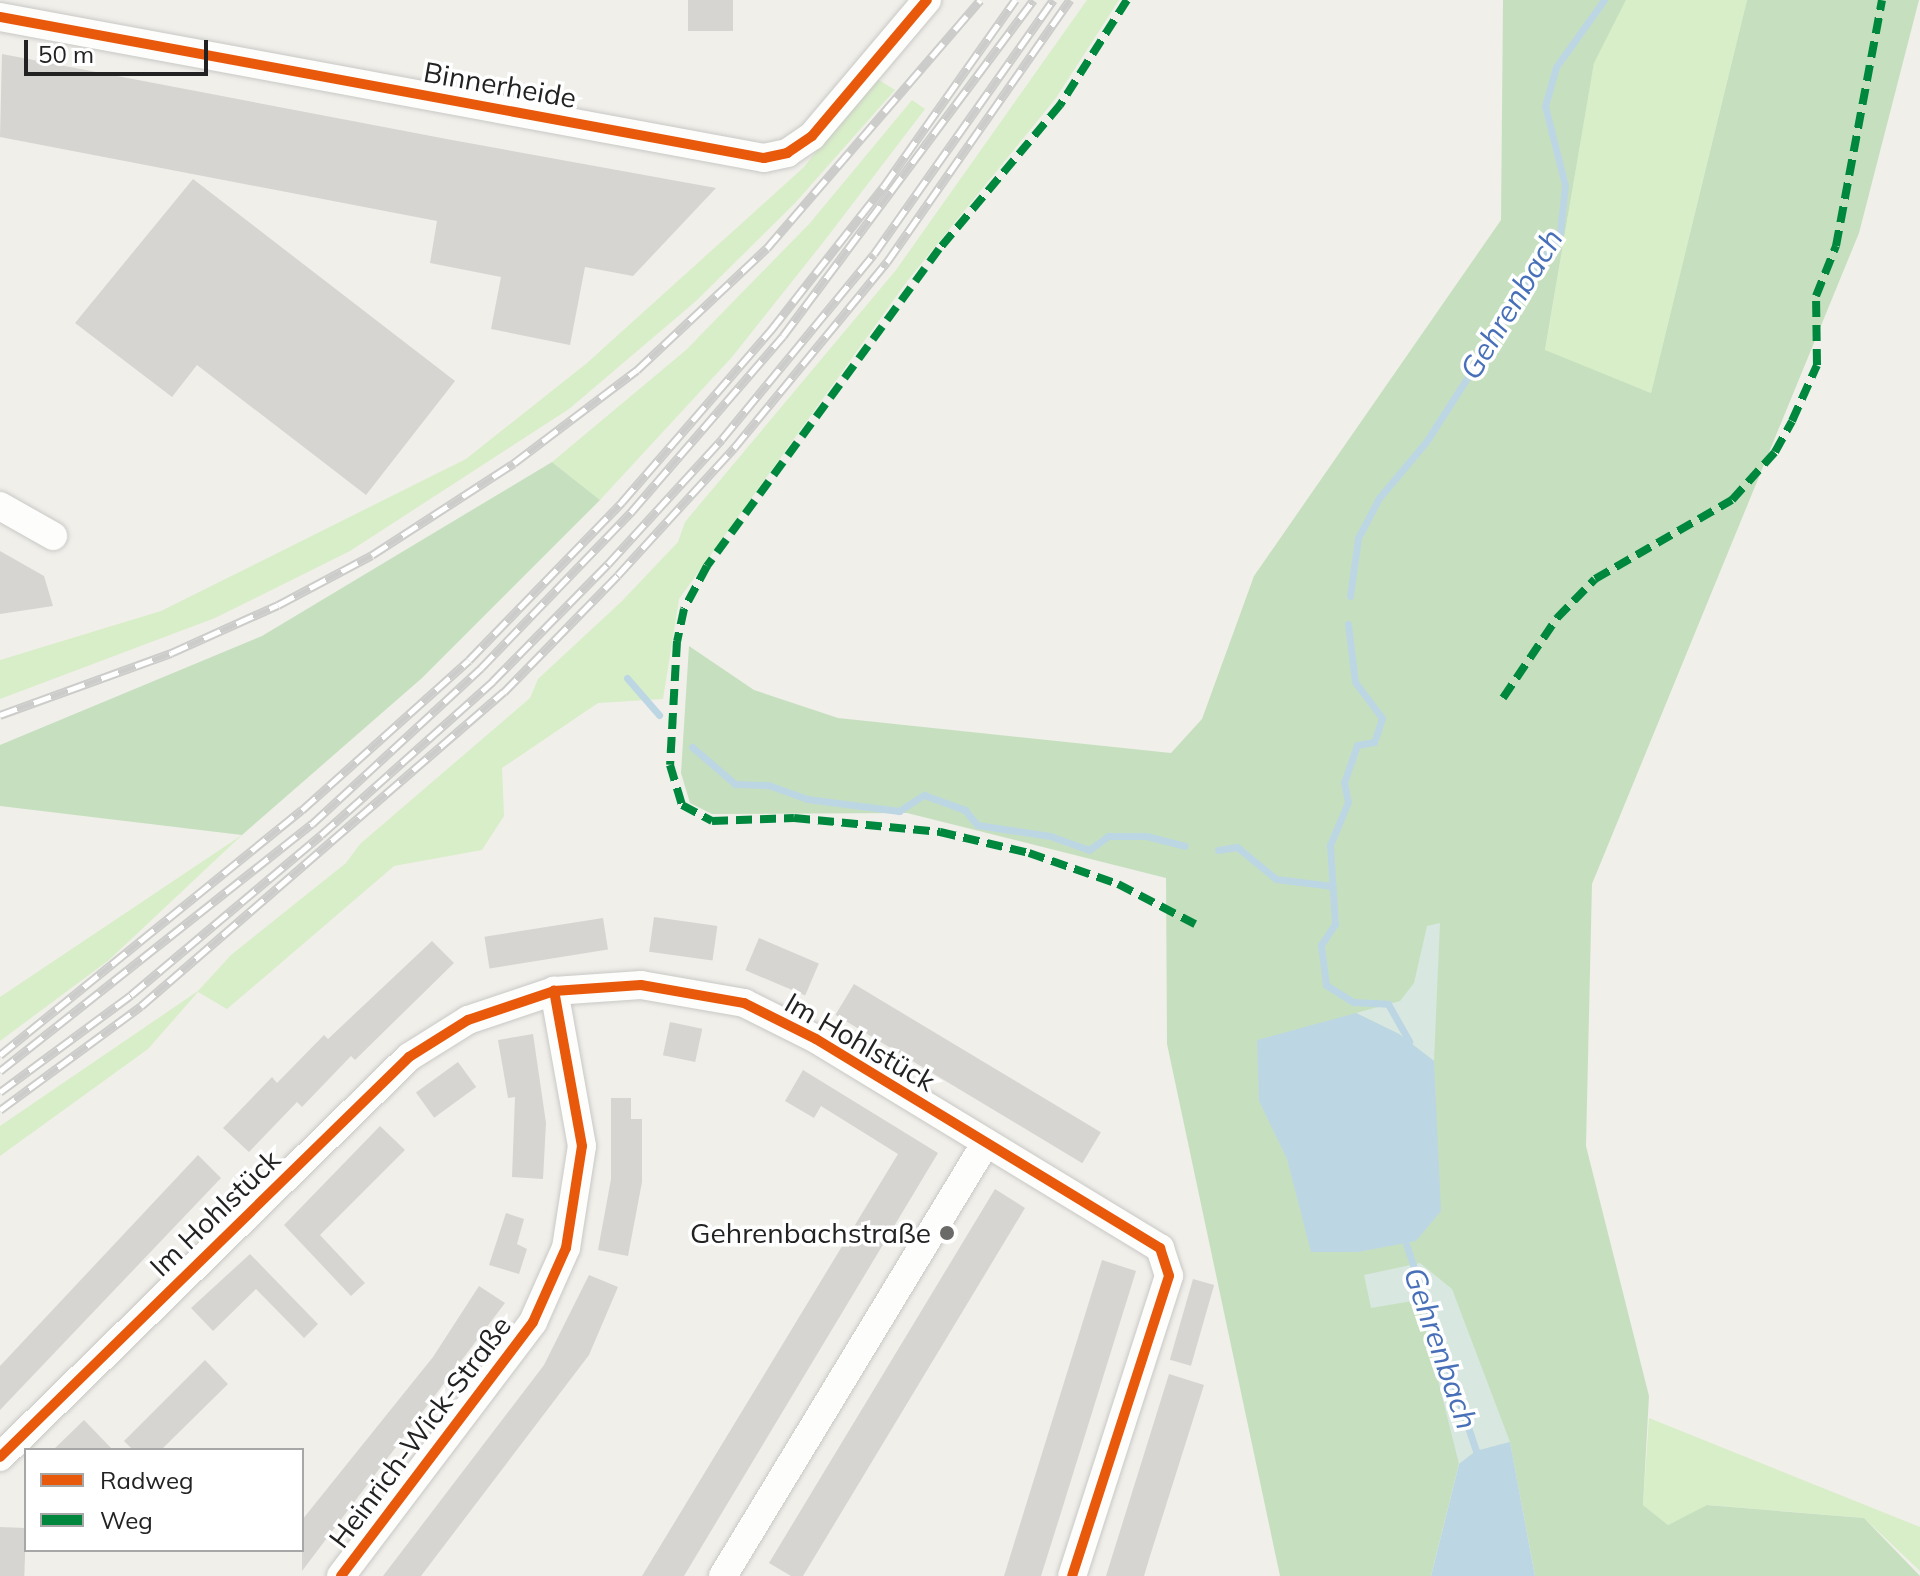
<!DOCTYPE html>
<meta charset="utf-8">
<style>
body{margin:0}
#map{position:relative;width:1920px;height:1576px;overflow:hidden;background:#f0efea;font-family:Mulish,sans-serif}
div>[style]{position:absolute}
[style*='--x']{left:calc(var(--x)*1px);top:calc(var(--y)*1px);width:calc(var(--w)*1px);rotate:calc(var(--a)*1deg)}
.grass>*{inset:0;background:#d8eec8}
.forest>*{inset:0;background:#c6e0bf}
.wetland>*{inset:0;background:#d8e7e0}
.water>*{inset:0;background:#bdd6e4}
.stream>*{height:7px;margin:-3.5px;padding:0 3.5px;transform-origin:3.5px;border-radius:3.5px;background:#bdd6e4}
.building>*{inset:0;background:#d7d5d1;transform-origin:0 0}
.roads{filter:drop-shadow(0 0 2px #c9c8c6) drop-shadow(0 0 2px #c9c8c6)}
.minor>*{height:28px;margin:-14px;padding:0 14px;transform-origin:14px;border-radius:14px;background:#fdfdfc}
.rail>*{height:9px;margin-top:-4.5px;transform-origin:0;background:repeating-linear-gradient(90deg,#fff 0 18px,#cccccb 0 36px);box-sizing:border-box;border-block:2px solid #cccccb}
.quiet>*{height:8px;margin-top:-4px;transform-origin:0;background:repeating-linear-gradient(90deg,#00873e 0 16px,transparent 0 24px)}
.cycleway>*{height:10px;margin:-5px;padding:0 5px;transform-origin:5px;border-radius:5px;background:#e8590c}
.dots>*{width:22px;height:22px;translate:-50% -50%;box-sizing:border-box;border:4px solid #fff;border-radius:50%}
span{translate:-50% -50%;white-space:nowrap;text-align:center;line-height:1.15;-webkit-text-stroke:7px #fff;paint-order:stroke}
.street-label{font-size:28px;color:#222}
.poi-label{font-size:28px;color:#222}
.right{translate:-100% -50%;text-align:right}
.water-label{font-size:30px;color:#4870b8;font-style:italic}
.legend{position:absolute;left:24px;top:1448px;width:280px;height:104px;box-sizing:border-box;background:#fff;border:2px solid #a7a7a7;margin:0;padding:10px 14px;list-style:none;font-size:24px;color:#222}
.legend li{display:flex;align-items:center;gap:16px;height:40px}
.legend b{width:40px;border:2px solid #a7a7a7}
.scale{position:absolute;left:24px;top:40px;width:184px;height:36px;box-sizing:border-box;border:4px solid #222;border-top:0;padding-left:10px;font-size:24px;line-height:28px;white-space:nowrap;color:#222;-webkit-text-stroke:6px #fff;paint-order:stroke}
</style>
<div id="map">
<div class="grass">
<div style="clip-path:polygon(1087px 0,1119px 0,1056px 98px,908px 280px,679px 599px,663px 699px,598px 703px,502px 768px,504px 816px,482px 850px,394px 866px,227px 1009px,198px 992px,148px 1049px,0 1156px,0 1126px,198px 991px,231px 955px,346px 863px,360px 844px,530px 698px,538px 679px,622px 601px,678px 542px,685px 522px,896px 270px)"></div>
<div style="clip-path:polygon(1626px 0,1747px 0,1651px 393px,1545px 351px,1594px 62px)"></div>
<div style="clip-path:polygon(874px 77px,895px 90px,795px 203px,696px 301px,569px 409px,350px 551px,215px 618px,0 699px,0 660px,161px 611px,466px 459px,587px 363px,804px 167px)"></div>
<div style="clip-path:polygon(912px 100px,925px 109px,825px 240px,732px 357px,600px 500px,552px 462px,686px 350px,810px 223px)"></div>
<div style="clip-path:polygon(242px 835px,109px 960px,0 1041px,0 997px)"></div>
<div style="clip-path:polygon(1649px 1418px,1920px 1527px,1920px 1571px,1864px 1518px,1708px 1505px,1668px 1525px,1643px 1505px)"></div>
</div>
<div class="forest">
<div style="clip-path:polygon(1503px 0,1626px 0,1594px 63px,1545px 350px,1651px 393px,1747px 0,1919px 0,1859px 233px,1592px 884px,1586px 1146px,1649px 1396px,1643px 1505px,1668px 1525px,1707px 1505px,1864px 1518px,1920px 1576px,1535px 1576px,1510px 1443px,1459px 1464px,1431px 1576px,1280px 1576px,1167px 1044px,1166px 878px,907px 813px,712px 814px,690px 803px,681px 773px,689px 646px,754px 690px,838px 718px,1171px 753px,1202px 719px,1254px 576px,1501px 220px)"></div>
<div style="clip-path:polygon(552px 462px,600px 500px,422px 678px,242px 835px,0 806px,0 745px,262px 636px)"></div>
</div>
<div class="wetland">
<div style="clip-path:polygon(1440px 923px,1434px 1061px,1399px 1034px,1356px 1013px,1400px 1001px,1414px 983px,1427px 926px)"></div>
<div style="clip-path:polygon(1420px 1263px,1452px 1289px,1510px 1442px,1476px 1451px,1459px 1464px,1418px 1300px,1371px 1308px,1364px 1275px)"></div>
</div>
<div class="water">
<div style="clip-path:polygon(1356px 1013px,1399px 1034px,1434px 1061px,1441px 1211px,1416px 1241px,1358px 1252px,1311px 1252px,1287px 1159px,1259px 1101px,1257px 1040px)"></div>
<div style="clip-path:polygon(1510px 1442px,1535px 1576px,1431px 1576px,1459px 1464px,1476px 1451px)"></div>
</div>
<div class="stream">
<div style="--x:1350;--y:596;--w:59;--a:-82.1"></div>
<div style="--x:1358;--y:538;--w:45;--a:-62.3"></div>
<div style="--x:1379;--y:498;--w:73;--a:-50"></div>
<div style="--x:1426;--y:442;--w:248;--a:-57.3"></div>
<div style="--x:1560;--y:233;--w:48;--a:-84.1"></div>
<div style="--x:1565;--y:185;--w:81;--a:-104.2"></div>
<div style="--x:1545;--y:106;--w:41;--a:-74.2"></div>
<div style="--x:1556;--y:67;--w:82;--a:-54.4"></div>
<div style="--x:1348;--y:624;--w:58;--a:83.1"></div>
<div style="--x:1355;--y:682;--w:45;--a:53.1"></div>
<div style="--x:1382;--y:718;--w:25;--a:108"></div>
<div style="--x:1374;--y:742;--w:17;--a:170"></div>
<div style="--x:1357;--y:745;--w:39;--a:109"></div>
<div style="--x:1344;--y:782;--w:20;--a:79"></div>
<div style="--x:1348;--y:802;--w:47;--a:112.7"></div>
<div style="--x:1330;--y:845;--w:79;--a:86.4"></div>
<div style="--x:1335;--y:924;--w:25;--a:124"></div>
<div style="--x:1321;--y:945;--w:40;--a:82.9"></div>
<div style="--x:1326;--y:985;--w:32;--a:32"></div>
<div style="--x:1353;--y:1002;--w:35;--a:3"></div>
<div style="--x:1388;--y:1004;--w:43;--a:60.4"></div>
<div style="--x:627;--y:678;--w:49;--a:49.1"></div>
<div style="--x:692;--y:747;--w:57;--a:40.7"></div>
<div style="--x:735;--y:784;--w:33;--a:2"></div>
<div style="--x:768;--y:785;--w:41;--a:19.7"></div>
<div style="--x:807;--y:799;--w:93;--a:7.4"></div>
<div style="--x:899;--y:811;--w:30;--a:-33"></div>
<div style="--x:924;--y:795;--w:44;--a:20.1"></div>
<div style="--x:965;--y:810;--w:19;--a:51"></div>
<div style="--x:977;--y:825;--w:74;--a:8.6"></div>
<div style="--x:1050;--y:836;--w:41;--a:19.7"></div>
<div style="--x:1089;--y:850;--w:24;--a:-36"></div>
<div style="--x:1108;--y:836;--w:38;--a:0"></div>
<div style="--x:1146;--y:836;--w:40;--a:14.4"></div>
<div style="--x:1218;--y:850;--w:19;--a:-9"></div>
<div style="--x:1237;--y:847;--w:50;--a:39.4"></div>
<div style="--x:1276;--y:879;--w:57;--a:7"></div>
<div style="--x:1406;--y:1244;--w:219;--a:71.3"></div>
</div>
<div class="building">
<div style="left:688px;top:0;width:45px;height:31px"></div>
<div style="clip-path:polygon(2px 54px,452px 140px,716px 188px,633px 276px,585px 267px,570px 345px,491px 329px,501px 277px,430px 263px,437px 221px,0 137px)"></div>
<div style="clip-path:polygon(193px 179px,455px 381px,366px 495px,197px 365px,172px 397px,75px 323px)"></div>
<div style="clip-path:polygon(0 551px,44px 576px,53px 606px,0 614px)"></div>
<div style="left:654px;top:917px;width:64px;height:35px;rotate:8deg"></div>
<div style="left:603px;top:918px;width:32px;height:120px;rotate:81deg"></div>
<div style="left:759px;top:938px;width:65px;height:35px;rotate:23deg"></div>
<div style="clip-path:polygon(432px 941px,454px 963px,355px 1060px,351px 1056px,302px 1107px,297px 1102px,249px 1152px,223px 1128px,272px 1077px,277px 1083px,324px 1035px,328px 1039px)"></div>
<div style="left:854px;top:984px;width:288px;height:36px;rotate:31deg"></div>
<div style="left:670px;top:1022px;width:33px;height:34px;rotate:12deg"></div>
<div style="clip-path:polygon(533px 1034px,546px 1123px,543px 1179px,512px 1177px,515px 1097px,508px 1098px,498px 1040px)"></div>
<div style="left:458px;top:1062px;width:31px;height:52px;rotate:54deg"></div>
<div style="clip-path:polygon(803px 1070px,938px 1153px,684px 1576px,642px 1576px,898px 1154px,821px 1106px,814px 1118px,785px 1101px)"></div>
<div style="clip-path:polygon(611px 1098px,631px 1098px,631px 1119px,642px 1119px,642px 1182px,628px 1256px,598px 1250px,611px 1179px)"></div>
<div style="clip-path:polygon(380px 1126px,405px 1150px,320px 1235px,365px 1283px,351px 1296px,284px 1225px)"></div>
<div style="clip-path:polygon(198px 1155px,221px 1178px,0 1410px,0 1366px)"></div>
<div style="clip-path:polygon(995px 1189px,1025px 1208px,803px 1576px,791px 1576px,769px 1563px)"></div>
<div style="clip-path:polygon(506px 1213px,524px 1219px,517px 1244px,527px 1249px,519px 1274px,489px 1265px)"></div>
<div style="clip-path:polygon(250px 1254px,318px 1324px,304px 1338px,256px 1289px,213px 1331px,191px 1308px)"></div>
<div style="clip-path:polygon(1102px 1260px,1136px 1271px,1059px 1519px,1041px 1576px,1004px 1576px)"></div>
<div style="clip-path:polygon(589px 1275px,618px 1287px,589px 1355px,421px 1576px,383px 1576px,544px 1365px)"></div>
<div style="left:1193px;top:1279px;width:22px;height:84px;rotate:16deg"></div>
<div style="clip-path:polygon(479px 1286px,505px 1303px,302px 1571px,302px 1520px,433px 1357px)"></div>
<div style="clip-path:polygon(205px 1360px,228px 1384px,161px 1450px,133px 1450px,124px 1441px)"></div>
<div style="clip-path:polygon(1169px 1374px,1204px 1385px,1150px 1556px,1144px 1576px,1106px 1576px)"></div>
<div style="clip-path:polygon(84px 1420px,113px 1450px,53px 1450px)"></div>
<div style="left:0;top:1527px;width:26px;height:49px;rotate:2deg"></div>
</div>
<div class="roads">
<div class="minor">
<div style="--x:0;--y:17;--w:777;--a:10.46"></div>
<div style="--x:764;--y:158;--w:24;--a:-12"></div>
<div style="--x:787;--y:153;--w:30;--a:-34"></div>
<div style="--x:812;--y:136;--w:178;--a:-49.8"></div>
<div style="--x:0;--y:506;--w:61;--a:29.5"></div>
<div style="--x:0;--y:1457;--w:572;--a:-44.36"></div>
<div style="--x:409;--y:1057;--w:70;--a:-32.1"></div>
<div style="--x:468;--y:1020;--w:91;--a:-18.6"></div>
<div style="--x:554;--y:991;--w:87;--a:-3.9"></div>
<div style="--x:641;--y:985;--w:105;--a:9.9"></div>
<div style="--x:744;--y:1003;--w:80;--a:26.6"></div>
<div style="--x:816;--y:1039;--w:403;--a:31.3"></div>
<div style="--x:1160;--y:1248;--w:29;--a:72"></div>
<div style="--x:1169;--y:1276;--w:315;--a:107.9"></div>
<div style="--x:341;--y:1576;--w:318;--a:-52.9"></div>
<div style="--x:533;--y:1322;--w:81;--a:-66"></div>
<div style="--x:566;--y:1248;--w:103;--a:-81.1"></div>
<div style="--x:582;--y:1146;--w:158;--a:-100.2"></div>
<div style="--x:723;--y:1576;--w:505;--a:-58.76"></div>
</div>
</div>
<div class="rail">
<div style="--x:0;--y:715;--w:182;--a:-19.9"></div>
<div style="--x:171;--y:653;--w:117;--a:-24.2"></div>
<div style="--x:278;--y:605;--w:106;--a:-28"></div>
<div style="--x:372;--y:555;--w:169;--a:-32.9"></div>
<div style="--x:514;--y:463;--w:154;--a:-37.1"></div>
<div style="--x:637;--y:370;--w:178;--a:-43.2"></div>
<div style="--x:767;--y:248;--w:327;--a:-49.3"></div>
<div style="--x:0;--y:1055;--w:389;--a:-39.1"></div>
<div style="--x:302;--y:810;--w:224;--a:-41.9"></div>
<div style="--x:469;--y:660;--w:220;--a:-45.9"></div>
<div style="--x:622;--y:502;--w:228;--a:-49.1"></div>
<div style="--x:771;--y:330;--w:183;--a:-51.9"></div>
<div style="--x:884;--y:186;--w:228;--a:-54.8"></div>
<div style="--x:0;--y:1071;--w:398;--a:-38.4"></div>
<div style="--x:312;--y:824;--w:230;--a:-42.7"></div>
<div style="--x:481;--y:668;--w:218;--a:-46.1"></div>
<div style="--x:632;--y:511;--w:231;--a:-49.2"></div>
<div style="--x:783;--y:336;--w:419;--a:-53.3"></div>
<div style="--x:0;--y:1092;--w:163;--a:-36.5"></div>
<div style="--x:131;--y:995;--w:248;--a:-40.1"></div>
<div style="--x:321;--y:835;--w:231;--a:-41.8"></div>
<div style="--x:493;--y:681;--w:164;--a:-45.5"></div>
<div style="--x:608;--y:564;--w:169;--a:-47.6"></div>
<div style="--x:722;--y:439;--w:239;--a:-50.6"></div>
<div style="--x:874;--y:254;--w:311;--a:-54.8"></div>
<div style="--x:0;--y:1110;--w:175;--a:-36.4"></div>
<div style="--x:141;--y:1006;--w:480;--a:-40.9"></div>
<div style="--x:504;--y:692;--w:163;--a:-45.7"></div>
<div style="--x:618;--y:575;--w:172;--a:-47.6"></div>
<div style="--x:734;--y:448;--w:241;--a:-50.6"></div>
<div style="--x:887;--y:262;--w:320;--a:-55.1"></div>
</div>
<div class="quiet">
<div style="--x:1127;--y:0;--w:125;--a:122.5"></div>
<div style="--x:1060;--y:105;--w:188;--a:130"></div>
<div style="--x:939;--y:249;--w:393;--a:126.2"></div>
<div style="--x:707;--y:566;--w:49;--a:118.1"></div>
<div style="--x:684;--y:609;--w:33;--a:102"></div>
<div style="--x:677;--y:641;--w:124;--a:93.2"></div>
<div style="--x:670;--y:765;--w:42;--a:73.3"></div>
<div style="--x:682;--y:805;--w:34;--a:28"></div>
<div style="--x:712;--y:821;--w:82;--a:-2.1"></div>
<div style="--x:794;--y:818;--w:147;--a:5.5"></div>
<div style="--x:940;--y:832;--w:91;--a:13.3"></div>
<div style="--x:1029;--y:853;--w:94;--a:19.2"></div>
<div style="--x:1118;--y:884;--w:87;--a:27.5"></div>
<div style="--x:1503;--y:698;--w:97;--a:-56"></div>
<div style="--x:1557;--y:618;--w:54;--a:-45.7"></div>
<div style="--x:1595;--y:579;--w:158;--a:-30"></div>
<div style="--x:1732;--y:500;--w:64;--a:-48.1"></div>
<div style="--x:1775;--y:452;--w:35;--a:-61"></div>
<div style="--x:1792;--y:421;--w:61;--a:-65.9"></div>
<div style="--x:1817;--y:365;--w:69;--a:-90.8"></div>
<div style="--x:1816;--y:296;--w:54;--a:-68.2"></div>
<div style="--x:1836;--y:246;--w:250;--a:-79.4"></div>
</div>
<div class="cycleway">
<div style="--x:0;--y:17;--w:777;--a:10.46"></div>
<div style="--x:764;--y:158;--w:24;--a:-12"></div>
<div style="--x:787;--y:153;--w:30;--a:-34"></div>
<div style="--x:812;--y:136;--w:178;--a:-49.8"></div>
<div style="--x:0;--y:1457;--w:572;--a:-44.36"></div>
<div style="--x:409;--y:1057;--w:70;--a:-32.1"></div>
<div style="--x:468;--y:1020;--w:91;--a:-18.6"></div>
<div style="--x:554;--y:991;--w:87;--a:-3.9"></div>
<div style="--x:641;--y:985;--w:105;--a:9.9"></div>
<div style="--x:744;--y:1003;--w:80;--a:26.6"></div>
<div style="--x:816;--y:1039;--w:403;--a:31.3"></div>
<div style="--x:1160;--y:1248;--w:29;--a:72"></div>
<div style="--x:1169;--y:1276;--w:315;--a:107.9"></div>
<div style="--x:341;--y:1576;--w:318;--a:-52.9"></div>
<div style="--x:533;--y:1322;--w:81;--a:-66"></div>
<div style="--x:566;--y:1248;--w:103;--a:-81.1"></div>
<div style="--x:582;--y:1146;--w:158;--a:-100.2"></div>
</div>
<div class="dots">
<div style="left:947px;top:1233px;background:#6a6a68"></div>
</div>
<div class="street-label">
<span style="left:500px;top:85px;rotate:10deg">Binnerheide</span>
<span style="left:860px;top:1042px;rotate:30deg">Im Hohlstück</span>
<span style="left:215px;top:1213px;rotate:-44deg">Im Hohlstück</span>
<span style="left:420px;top:1432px;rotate:-53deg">Heinrich-Wick-Straße</span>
</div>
<div class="poi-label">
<span class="right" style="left:931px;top:1233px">Gehrenbachstraße</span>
</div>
<div class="water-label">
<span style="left:1511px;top:304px;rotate:-59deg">Gehrenbach</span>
<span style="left:1441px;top:1348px;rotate:71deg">Gehrenbach</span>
</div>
<ul class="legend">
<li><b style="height:10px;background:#e8590c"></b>Radweg</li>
<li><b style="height:10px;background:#00873e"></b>Weg</li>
</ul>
<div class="scale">50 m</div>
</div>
